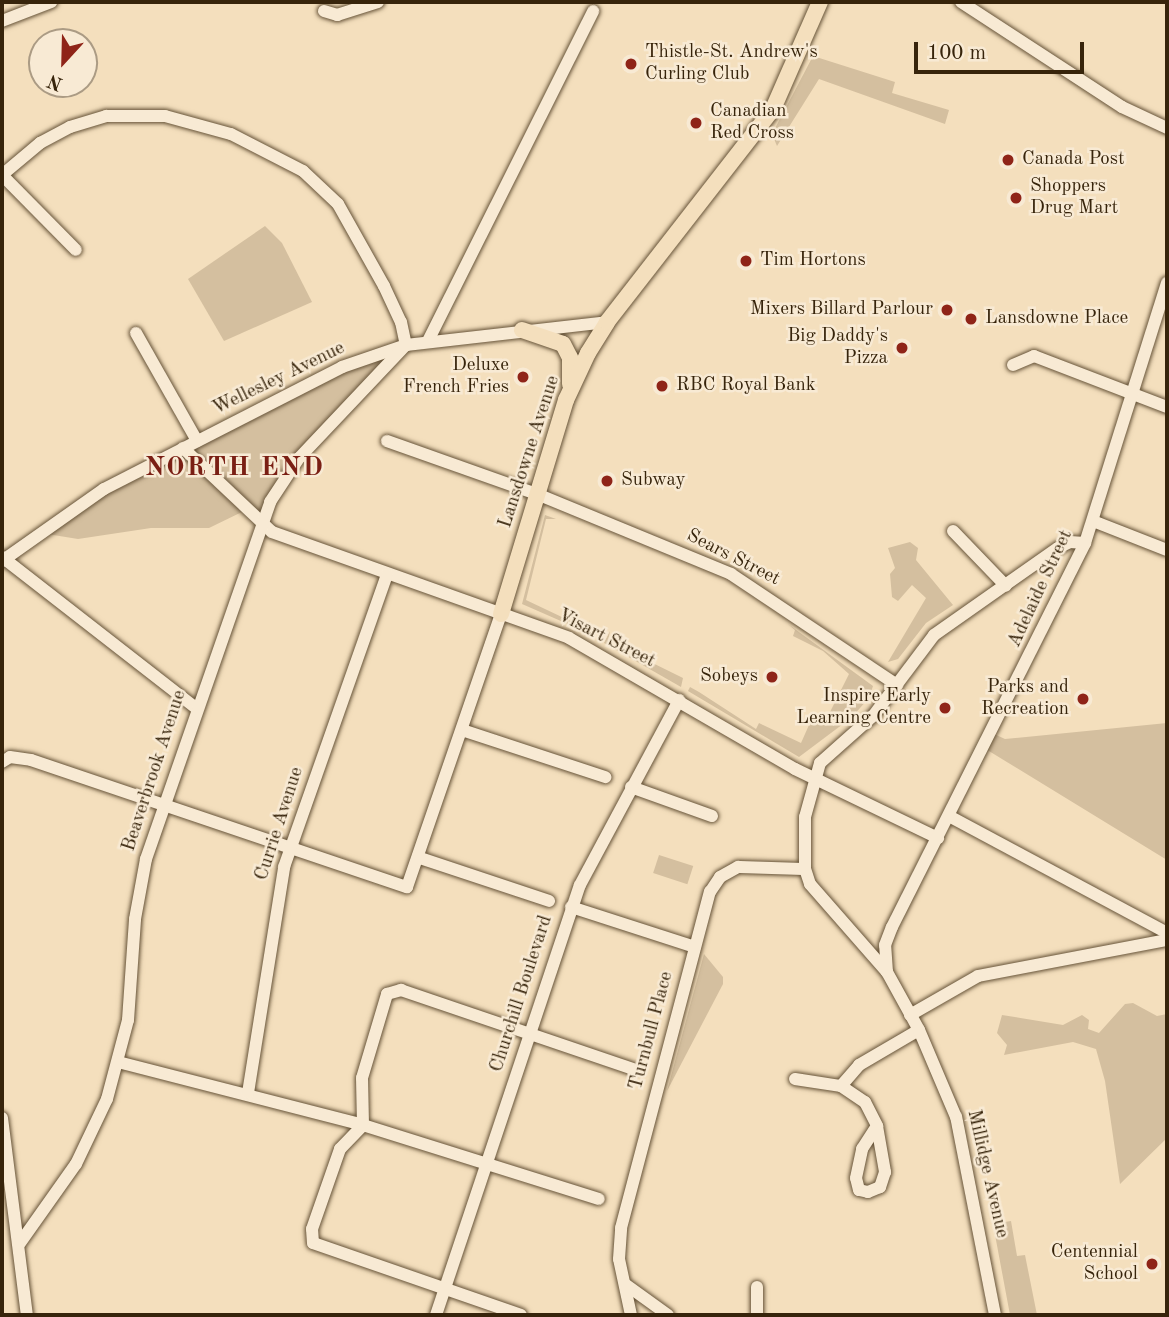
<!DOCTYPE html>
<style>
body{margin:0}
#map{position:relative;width:1169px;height:1317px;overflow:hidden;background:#f4dfbd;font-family:"Old Standard TT",serif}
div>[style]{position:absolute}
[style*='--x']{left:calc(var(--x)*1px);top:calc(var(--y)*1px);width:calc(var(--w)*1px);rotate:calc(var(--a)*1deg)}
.green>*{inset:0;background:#d4bf9f;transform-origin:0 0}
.roads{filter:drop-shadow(0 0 2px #665338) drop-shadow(0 0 2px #665338)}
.minor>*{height:12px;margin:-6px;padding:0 6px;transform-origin:6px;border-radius:6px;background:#f8ead4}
.major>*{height:16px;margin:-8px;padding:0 8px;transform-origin:8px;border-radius:8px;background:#f4dfbd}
.dots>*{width:19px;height:19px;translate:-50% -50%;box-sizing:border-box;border:4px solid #f8ead4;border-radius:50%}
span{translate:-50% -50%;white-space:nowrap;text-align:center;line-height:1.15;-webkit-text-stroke:5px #f8ead4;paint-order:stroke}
.poi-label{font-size:19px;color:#37240b}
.left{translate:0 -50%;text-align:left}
.right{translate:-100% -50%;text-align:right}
.street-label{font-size:19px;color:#37240b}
.district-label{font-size:26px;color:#7a1f14;font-weight:700;letter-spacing:2px}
.frame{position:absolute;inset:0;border:4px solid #37240b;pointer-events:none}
.north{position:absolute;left:28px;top:28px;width:70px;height:70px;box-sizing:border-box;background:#f8ead4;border:2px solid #ab9b84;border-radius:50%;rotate:202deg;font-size:19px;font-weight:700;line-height:28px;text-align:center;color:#37240b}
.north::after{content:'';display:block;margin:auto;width:24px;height:32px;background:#8f2418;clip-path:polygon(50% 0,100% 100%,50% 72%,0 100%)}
.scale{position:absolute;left:914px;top:42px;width:170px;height:32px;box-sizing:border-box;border:4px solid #37240b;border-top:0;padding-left:9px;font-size:21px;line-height:24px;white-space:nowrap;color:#37240b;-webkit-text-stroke:5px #f8ead4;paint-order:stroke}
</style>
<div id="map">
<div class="green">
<div style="clip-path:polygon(813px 56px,895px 82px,892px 93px,949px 110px,945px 124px,819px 79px,777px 146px,772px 134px)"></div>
<div style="clip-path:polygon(265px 226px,282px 243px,312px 302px,224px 341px,188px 279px)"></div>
<div style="clip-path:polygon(406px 345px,299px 458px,262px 527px,246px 510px,209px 528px,151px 528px,78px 539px,41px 533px,104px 489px,342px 367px)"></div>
<div style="clip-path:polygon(545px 515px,556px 519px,546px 519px,526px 600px,585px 628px,590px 620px,586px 632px,522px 604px)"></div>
<div style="clip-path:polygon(910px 542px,918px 548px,916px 560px,953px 605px,926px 623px,898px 659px,888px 662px,926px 598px,912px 585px,898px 601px,892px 597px,890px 574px,895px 568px,888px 548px)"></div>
<div style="clip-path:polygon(788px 624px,873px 686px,869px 698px,851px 718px,799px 757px,688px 691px,690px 687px,699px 692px,756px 729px,759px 723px,801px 743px,809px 725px,829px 714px,849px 674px,823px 651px,793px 636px,795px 630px)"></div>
<div style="clip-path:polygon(610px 631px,608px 641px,683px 678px,681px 687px,604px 643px)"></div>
<div style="clip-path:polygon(1167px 723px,1167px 860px,984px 748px,992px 733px,1005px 739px)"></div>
<div style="left:659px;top:855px;width:36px;height:19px;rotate:18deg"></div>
<div style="clip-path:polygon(704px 954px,723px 977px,723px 984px,667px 1091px)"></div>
<div style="clip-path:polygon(1133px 1003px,1157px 1016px,1167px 1014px,1167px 1138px,1120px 1184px,1105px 1081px,1096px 1049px,1073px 1042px,1004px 1055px,1007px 1045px,997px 1033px,1002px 1015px,1063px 1025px,1082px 1015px,1089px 1020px,1088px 1029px,1099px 1033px,1125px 1004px)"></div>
<div style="clip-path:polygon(1011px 1221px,1017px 1256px,1025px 1255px,1037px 1315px,1010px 1315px,993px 1224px)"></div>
</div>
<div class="roads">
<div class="minor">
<div style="--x:961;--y:2;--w:192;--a:33.1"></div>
<div style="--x:1122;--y:107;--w:50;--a:25"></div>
<div style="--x:324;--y:11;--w:14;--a:17"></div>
<div style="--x:337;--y:15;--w:43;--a:-17.6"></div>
<div style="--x:2;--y:21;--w:53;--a:-21.2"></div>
<div style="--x:2;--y:175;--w:50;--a:-40.1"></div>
<div style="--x:40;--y:143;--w:34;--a:-28"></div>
<div style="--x:70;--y:127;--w:38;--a:-17"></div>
<div style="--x:106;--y:116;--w:59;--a:0"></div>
<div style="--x:165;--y:116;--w:68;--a:15.3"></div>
<div style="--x:231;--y:134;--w:81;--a:27.2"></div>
<div style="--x:303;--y:171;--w:48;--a:43.3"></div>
<div style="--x:338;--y:204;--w:94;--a:60.7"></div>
<div style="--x:384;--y:286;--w:40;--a:65"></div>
<div style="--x:401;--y:322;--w:24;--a:78"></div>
<div style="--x:2;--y:175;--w:105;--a:45.4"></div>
<div style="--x:136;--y:333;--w:124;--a:60.5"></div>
<div style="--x:428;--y:341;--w:369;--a:-63.4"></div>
<div style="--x:1013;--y:365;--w:23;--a:-23"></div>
<div style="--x:1034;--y:356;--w:142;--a:21"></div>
<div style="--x:387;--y:441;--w:159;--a:19.5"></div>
<div style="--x:537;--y:494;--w:210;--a:22.4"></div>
<div style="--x:731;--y:574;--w:200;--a:33.8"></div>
<div style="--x:183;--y:448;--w:122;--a:43.3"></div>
<div style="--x:272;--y:532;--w:315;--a:19.6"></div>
<div style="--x:569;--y:638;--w:261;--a:30.1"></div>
<div style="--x:795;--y:769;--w:159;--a:25.8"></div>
<div style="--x:1093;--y:521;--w:79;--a:21.4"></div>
<div style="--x:953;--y:531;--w:76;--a:46.1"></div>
<div style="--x:2;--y:557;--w:246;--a:37.9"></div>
<div style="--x:2;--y:561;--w:125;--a:-35.2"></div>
<div style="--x:104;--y:489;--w:267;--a:-27.1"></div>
<div style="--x:342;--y:367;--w:68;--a:-19"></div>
<div style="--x:406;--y:345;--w:202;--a:-6.5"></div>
<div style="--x:462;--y:730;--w:151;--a:18.2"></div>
<div style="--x:2;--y:762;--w:9;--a:-32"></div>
<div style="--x:10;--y:757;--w:21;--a:8"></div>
<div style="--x:31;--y:760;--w:397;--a:18.7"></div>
<div style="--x:407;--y:887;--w:289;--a:-71"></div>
<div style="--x:631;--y:787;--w:86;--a:19.7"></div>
<div style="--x:949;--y:816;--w:247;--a:28.2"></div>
<div style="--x:420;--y:858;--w:136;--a:18.4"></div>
<div style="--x:571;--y:907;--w:130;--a:17.9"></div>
<div style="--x:887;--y:972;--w:27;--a:-94"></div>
<div style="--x:885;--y:945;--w:19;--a:-69"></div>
<div style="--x:892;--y:927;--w:430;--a:-63.3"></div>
<div style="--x:1085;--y:543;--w:273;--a:-72.5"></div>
<div style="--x:910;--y:1015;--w:78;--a:-29.8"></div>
<div style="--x:978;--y:976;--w:192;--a:-10.8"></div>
<div style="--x:118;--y:1062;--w:253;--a:14.4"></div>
<div style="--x:363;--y:1125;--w:247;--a:17.4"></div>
<div style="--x:795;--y:1079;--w:47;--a:8.7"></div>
<div style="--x:841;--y:1086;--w:29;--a:34"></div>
<div style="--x:865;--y:1102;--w:27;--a:63"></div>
<div style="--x:877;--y:1126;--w:47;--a:80.1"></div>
<div style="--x:885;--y:1172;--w:16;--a:108"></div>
<div style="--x:880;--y:1187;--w:13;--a:157"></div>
<div style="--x:868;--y:1192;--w:9;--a:-167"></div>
<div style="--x:859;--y:1190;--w:12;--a:-104"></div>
<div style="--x:856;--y:1178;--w:30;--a:-78"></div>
<div style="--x:862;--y:1149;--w:27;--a:-57"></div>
<div style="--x:841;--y:1086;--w:28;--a:-49"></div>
<div style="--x:859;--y:1065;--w:69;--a:-30.3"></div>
<div style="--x:248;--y:1093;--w:229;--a:-80.9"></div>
<div style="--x:284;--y:867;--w:310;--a:-70.6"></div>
<div style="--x:2;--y:1118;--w:199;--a:82.8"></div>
<div style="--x:20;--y:1243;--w:97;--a:-54.7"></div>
<div style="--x:76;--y:1164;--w:72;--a:-64.5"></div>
<div style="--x:107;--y:1099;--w:82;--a:-75.1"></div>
<div style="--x:128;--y:1020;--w:101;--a:-86"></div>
<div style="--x:135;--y:919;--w:61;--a:-79.6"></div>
<div style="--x:146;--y:859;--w:378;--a:-70.8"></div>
<div style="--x:270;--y:502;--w:53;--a:-56.6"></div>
<div style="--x:299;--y:458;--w:156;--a:-46.6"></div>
<div style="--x:625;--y:1284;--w:53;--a:35.8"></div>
<div style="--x:757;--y:1287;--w:28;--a:90"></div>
<div style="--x:436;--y:1315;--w:453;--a:-71.5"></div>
<div style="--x:580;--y:885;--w:210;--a:-61.8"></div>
<div style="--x:521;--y:1315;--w:220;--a:-160.9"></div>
<div style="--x:313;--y:1243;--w:14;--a:-94"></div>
<div style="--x:312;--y:1229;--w:85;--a:-70.7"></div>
<div style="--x:340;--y:1149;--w:33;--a:-46"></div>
<div style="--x:363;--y:1125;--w:47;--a:-91.2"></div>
<div style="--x:362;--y:1078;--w:88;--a:-73.4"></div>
<div style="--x:387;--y:994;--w:15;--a:-16"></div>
<div style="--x:401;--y:990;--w:245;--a:18.8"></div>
<div style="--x:631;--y:1315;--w:57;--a:-102.1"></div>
<div style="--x:619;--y:1259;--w:31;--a:-86"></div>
<div style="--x:621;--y:1228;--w:348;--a:-75.2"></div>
<div style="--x:710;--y:892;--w:18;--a:-56"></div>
<div style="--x:720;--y:877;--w:21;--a:-29"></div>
<div style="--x:738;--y:867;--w:67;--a:1.7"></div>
<div style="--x:995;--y:1315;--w:202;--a:-101.1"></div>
<div style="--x:956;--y:1117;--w:95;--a:-113"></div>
<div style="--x:919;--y:1030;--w:66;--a:-118.9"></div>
<div style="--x:887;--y:972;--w:117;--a:-131.2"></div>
<div style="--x:810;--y:884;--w:16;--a:-108"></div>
<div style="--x:805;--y:869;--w:52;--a:-90"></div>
<div style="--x:805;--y:817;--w:56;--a:-74.5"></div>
<div style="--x:820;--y:763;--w:71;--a:-41.6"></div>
<div style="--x:873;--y:716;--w:101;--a:-53"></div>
<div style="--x:934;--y:635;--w:151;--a:-35.1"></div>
<div style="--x:1058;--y:548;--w:13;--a:-27"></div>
<div style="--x:1070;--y:542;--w:15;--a:4"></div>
</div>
<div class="major">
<div style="--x:522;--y:330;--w:43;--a:18.9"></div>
<div style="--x:563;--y:344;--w:16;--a:63"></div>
<div style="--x:570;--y:358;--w:26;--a:90"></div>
<div style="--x:501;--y:614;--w:224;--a:-73.1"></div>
<div style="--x:566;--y:400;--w:52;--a:-64.9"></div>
<div style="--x:588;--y:353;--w:36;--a:-58"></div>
<div style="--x:607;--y:322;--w:270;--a:-52.1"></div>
<div style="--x:773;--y:109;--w:117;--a:-66.3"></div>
</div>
</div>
<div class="dots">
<div style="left:631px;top:64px;background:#8f2418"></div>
<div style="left:696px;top:123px;background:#8f2418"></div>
<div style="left:1008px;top:160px;background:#8f2418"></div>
<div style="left:1016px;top:198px;background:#8f2418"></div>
<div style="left:746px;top:261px;background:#8f2418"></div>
<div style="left:947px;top:310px;background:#8f2418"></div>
<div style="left:971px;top:319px;background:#8f2418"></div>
<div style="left:902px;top:348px;background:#8f2418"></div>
<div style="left:523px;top:377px;background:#8f2418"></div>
<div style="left:662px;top:386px;background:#8f2418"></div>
<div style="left:607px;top:481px;background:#8f2418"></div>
<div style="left:772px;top:677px;background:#8f2418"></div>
<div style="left:1083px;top:699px;background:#8f2418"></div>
<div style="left:945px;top:708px;background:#8f2418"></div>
<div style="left:1152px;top:1264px;background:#8f2418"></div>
</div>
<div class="poi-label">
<span class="left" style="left:645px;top:64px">Thistle-St. Andrew's<br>Curling Club</span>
<span class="left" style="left:710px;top:123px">Canadian<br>Red Cross</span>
<span class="left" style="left:1022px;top:160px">Canada Post</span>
<span class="left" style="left:1030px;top:198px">Shoppers<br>Drug Mart</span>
<span class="left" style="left:760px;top:261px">Tim Hortons</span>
<span class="right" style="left:933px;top:310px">Mixers Billard Parlour</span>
<span class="left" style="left:985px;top:319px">Lansdowne Place</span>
<span class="right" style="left:888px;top:348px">Big Daddy's<br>Pizza</span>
<span class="right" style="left:509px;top:377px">Deluxe<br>French Fries</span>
<span class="left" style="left:676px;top:386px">RBC Royal Bank</span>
<span class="left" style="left:621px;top:481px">Subway</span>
<span class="right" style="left:758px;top:677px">Sobeys</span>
<span class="right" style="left:1069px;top:699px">Parks and<br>Recreation</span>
<span class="right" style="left:931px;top:708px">Inspire Early<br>Learning Centre</span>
<span class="right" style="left:1138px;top:1264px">Centennial<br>School</span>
</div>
<div class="street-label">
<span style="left:279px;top:379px;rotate:-26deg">Wellesley Avenue</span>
<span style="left:530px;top:452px;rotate:-72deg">Lansdowne Avenue</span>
<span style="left:733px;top:558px;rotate:27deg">Sears Street</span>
<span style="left:1041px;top:589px;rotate:-65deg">Adelaide Street</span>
<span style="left:606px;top:639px;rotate:27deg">Visart Street</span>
<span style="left:155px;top:771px;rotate:-72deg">Beaverbrook Avenue</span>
<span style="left:280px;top:824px;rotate:-72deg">Currie Avenue</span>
<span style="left:522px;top:994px;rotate:-72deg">Churchill Boulevard</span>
<span style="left:652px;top:1031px;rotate:-75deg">Turnbull Place</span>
<span style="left:987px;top:1174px;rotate:77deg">Millidge Avenue</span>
</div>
<div class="district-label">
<span style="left:235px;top:469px">NORTH END</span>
</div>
<div class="frame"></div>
<div class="north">N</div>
<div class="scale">100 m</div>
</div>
